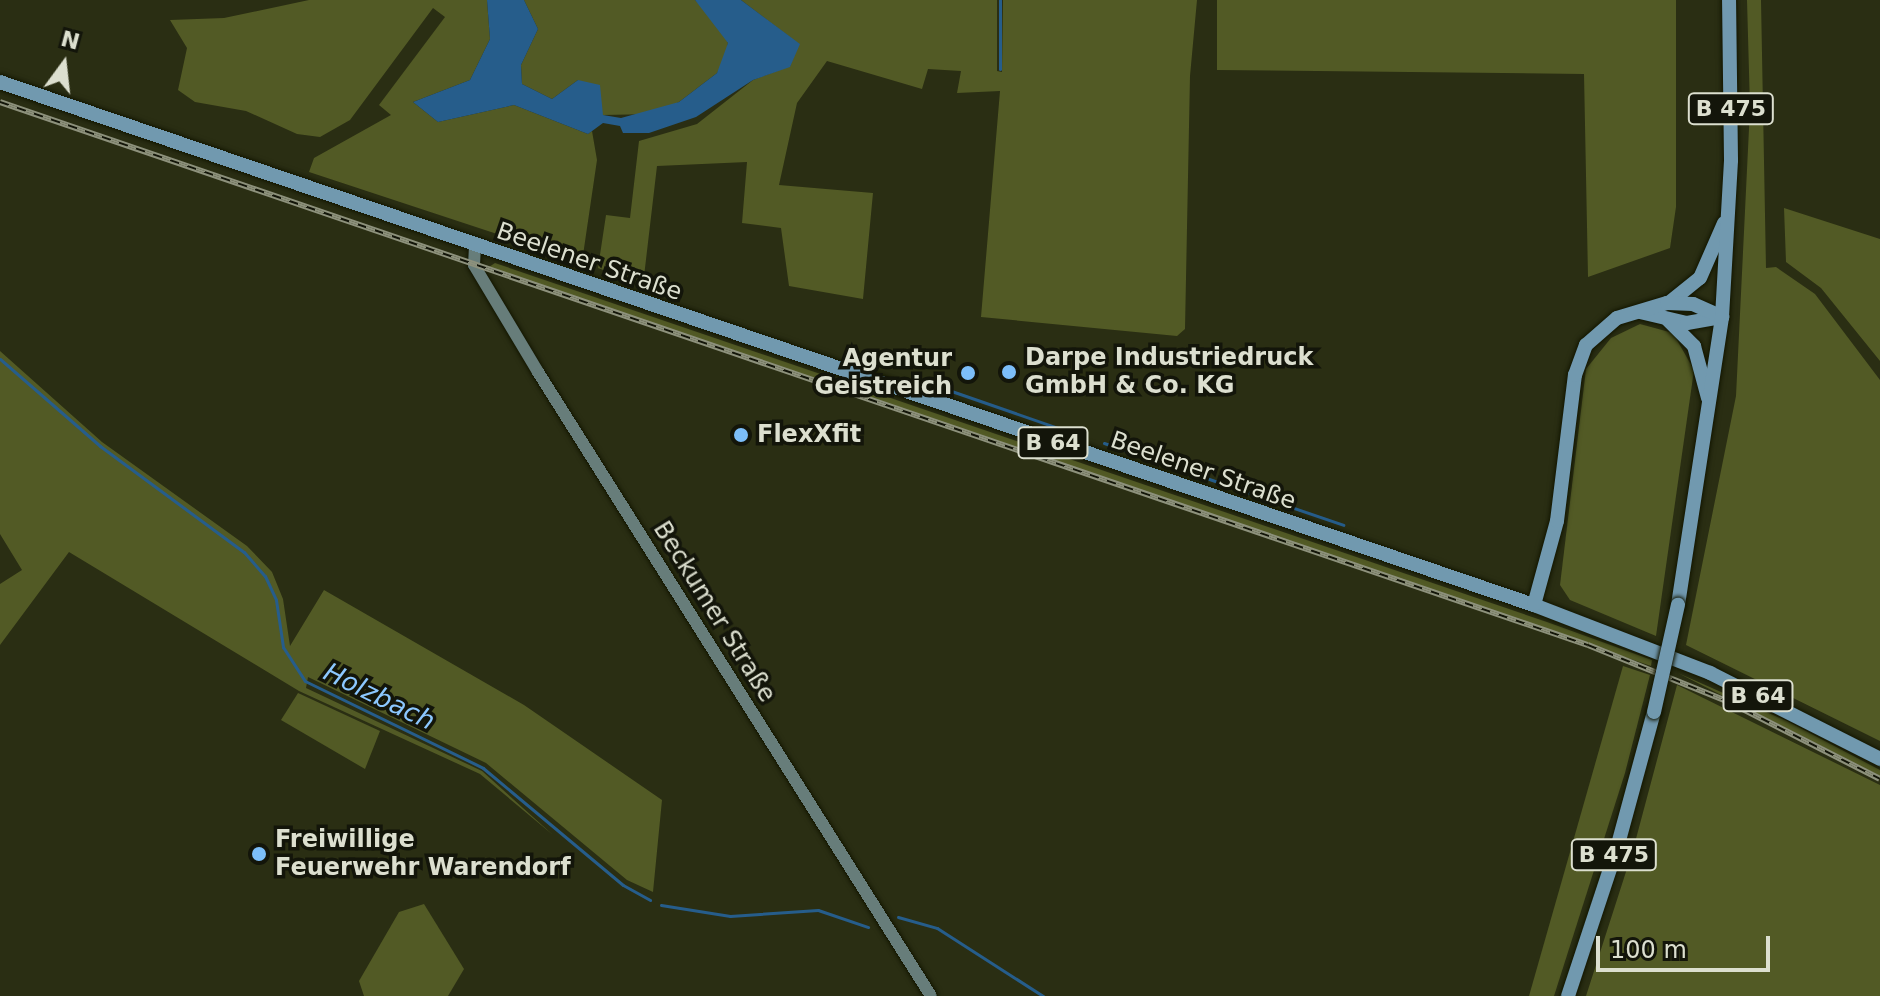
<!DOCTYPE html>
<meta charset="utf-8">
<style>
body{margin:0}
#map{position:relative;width:1880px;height:996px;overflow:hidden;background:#2a2e13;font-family:"DejaVu Sans",sans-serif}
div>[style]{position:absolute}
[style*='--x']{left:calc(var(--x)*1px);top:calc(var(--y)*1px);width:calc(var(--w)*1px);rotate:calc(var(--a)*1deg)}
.green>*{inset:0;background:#525a25}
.water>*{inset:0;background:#265d8b}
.stream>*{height:3px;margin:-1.5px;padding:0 1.5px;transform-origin:1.5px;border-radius:1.5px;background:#265d8b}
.roads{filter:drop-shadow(0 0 2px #131600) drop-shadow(0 0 2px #131600)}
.secondary>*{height:12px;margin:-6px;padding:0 6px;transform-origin:6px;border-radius:6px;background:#677d7a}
.primary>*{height:14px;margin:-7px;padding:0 7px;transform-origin:7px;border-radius:7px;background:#7199af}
.rail>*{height:6px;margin-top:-3px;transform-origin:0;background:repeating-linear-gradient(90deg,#13150a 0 9px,#8d917c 0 18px);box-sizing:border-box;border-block:2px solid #8d917c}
.bridges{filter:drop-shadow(0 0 2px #131600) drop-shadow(0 0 2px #131600)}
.primary-bridge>*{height:14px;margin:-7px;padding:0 7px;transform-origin:7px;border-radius:7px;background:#7199af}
.dots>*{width:22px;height:22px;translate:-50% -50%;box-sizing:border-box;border:4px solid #13150a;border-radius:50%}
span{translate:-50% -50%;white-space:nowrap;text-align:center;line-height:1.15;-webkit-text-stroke:7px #13150a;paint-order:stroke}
.shield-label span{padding:2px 6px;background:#13150a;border:2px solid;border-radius:6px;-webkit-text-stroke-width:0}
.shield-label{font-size:22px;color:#dcdfcf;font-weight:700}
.street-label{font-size:24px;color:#dcdfcf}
.poi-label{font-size:24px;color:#dcdfcf;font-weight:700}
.left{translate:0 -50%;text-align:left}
.right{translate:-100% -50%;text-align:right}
.water-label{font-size:26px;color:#8cc8ff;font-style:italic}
.north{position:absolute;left:24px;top:24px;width:80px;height:80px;-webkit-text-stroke:6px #13150a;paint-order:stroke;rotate:15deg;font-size:22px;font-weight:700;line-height:32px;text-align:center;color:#dcdfcf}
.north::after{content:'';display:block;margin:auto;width:28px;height:36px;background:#dcdfcf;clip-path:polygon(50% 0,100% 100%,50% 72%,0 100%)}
.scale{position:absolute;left:1596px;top:936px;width:174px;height:36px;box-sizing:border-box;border:4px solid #dcdfcf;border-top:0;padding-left:10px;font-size:24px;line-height:28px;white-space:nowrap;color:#dcdfcf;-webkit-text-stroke:6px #13150a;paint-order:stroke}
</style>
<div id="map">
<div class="green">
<div style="clip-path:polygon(309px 0,487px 0,490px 39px,470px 80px,413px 102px,438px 122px,514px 105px,588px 134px,592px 131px,597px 160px,582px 262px,309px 172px,314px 158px,391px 115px,379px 105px,445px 17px,433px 8px,350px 120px,320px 137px,297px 134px,246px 111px,195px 102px,178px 90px,187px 48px,170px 20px,224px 18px)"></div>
<div style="clip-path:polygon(524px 0,695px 0,719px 26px,728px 43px,725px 59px,717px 73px,679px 102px,654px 114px,603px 115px,578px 80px,552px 99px,522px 84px,521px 65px,538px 29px)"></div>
<div style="clip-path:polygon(741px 0,997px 0,997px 71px,1002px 72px,1003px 0,1197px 0,1190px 76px,1185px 329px,1177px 336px,981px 317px,1000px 91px,957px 93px,961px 71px,928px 69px,922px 89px,827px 61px,797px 103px,779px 185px,873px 193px,863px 299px,789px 286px,781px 228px,742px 223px,747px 162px,657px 166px,643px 285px,598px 268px,606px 215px,630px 218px,639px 141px,697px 124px,753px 80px,790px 66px,799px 44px)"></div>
<div style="clip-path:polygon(1217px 0,1676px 0,1676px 207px,1670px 248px,1588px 277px,1584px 74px,1217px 70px)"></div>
<div style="clip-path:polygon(1747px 0,1761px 0,1766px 268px,1776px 267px,1815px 294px,1880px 380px,1880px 741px,1686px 645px,1736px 396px,1750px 108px)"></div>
<div style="clip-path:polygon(1784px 208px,1880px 239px,1880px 361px,1821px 288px,1786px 262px)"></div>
<div style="clip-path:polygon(495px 263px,1547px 622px,1652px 660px,1651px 666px,489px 267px)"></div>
<div style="clip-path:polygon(1640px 324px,1673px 333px,1694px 370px,1656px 636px,1570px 600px,1560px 585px,1586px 369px,1611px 338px)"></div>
<div style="clip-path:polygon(0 351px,102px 442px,247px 546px,272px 572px,283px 599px,290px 646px,324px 590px,524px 705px,662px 800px,653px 892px,627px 880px,486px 763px,308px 677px,306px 688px,482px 771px,553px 835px,480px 774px,299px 691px,69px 552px,0 645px,0 584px,22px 570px,0 534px)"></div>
<div style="clip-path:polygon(1623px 666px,1650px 675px,1625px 773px,1554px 996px,1529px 996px)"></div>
<div style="clip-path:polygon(1678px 673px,1787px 721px,1880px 770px,1880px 776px)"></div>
<div style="clip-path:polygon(1677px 685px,1880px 785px,1880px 996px,1586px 996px,1633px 850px)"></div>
<div style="clip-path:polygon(298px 693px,380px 731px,365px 769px,281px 720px)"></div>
<div style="clip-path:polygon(424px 904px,464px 969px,448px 996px,364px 996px,359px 981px,399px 912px)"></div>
</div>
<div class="water">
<div style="clip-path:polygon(487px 0,524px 0,538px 29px,521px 65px,522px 84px,552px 99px,578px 80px,600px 85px,603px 115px,621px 118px,679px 102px,717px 73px,728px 43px,695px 0,741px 0,800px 44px,790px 67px,753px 80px,696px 117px,649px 133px,623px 133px,620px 126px,603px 123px,588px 134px,514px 105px,438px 122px,413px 102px,470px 80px,490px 39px)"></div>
</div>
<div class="stream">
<div style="--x:1000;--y:69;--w:69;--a:-90"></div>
<div style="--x:0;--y:359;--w:133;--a:41"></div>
<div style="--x:100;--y:446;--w:179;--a:36.4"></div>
<div style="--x:244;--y:552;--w:32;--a:49"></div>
<div style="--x:265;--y:576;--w:26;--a:65"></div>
<div style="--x:276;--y:600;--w:48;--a:81.5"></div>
<div style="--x:283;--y:647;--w:40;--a:57.1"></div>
<div style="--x:305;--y:681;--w:198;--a:26"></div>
<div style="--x:483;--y:768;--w:182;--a:39.9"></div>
<div style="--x:623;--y:885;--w:31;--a:29"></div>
<div style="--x:934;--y:385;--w:156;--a:19.1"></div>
<div style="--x:1104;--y:443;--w:253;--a:18.9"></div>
<div style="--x:661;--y:905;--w:70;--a:9.1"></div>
<div style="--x:730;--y:916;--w:88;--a:-3.9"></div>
<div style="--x:818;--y:910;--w:53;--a:18.8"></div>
<div style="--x:898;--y:917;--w:41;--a:15.8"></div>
<div style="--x:937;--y:928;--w:126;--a:32.7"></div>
</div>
<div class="roads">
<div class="secondary">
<div style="--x:475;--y:246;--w:19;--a:93"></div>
<div style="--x:474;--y:265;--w:125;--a:59.1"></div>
<div style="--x:538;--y:372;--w:737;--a:57.8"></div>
</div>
<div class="primary">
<div style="--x:0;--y:82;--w:1621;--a:18.83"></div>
<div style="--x:1534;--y:605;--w:189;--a:21.1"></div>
<div style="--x:1710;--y:673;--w:191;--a:26.8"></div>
<div style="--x:1670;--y:302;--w:38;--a:-39"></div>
<div style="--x:1700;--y:278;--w:60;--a:-66.4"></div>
<div style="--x:1640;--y:312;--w:48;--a:13.2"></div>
<div style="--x:1687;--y:323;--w:36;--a:-10"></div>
<div style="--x:1668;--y:320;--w:37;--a:45"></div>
<div style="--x:1694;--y:346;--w:54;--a:74.9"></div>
<div style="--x:1534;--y:605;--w:87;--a:-74.7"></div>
<div style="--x:1557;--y:521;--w:147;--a:-83"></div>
<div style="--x:1575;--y:375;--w:32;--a:-70"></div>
<div style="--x:1586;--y:345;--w:41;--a:-41.1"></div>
<div style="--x:1617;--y:318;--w:52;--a:-16.7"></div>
<div style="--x:1667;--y:303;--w:26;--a:2"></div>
<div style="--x:1693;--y:304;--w:32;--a:24"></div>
<div style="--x:1678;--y:605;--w:291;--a:-81.3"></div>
<div style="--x:1722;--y:317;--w:157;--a:-86.7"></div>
<div style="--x:1731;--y:160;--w:160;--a:-90.7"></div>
<div style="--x:1568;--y:996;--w:156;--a:-71.7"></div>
<div style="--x:1617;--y:848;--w:141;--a:-74.8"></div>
</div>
</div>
<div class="rail">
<div style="--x:0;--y:102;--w:1678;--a:18.88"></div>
<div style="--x:1588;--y:645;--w:152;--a:22"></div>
<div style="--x:1729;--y:702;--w:169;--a:27"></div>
</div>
<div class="bridges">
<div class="primary-bridge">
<div style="--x:1654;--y:712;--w:110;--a:-77.4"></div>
</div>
</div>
<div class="dots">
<div style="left:1009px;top:372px;background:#7cbef9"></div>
<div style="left:968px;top:373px;background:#7cbef9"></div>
<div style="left:741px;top:435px;background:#7cbef9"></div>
<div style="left:259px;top:854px;background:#7cbef9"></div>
</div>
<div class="shield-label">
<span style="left:1731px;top:109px">B 475</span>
<span style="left:1053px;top:443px">B 64</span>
<span style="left:1758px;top:696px">B 64</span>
<span style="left:1614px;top:855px">B 475</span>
</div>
<div class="street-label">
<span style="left:589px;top:262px;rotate:19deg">Beelener Straße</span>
<span style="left:1203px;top:471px;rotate:19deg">Beelener Straße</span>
<span style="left:714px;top:612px;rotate:58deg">Beckumer Straße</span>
</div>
<div class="poi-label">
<span class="left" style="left:1025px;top:372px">Darpe Industriedruck<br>GmbH &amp; Co. KG</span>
<span class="right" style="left:952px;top:373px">Agentur<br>Geistreich</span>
<span class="left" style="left:757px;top:435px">FlexXfit</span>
<span class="left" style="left:275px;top:854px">Freiwillige<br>Feuerwehr Warendorf</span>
</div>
<div class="water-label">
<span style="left:379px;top:697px;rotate:26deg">Holzbach</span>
</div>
<div class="north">N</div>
<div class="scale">100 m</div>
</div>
